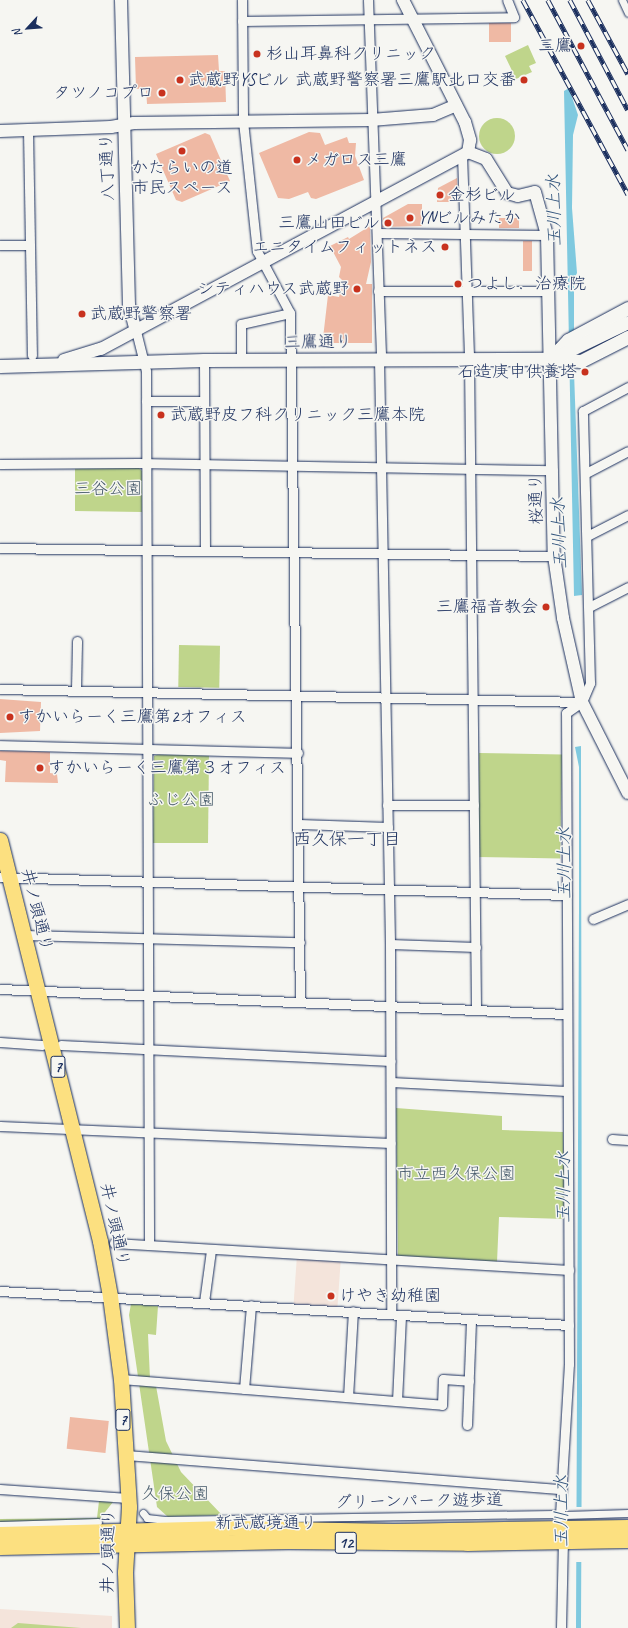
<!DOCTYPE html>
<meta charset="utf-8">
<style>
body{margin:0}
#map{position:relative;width:628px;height:1628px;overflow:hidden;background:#f6f6f2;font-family:Caveat,"Klee One",sans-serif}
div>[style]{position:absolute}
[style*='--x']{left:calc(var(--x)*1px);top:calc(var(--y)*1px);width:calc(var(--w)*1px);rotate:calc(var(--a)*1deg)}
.built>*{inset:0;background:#f4e4db;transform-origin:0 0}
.green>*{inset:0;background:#bfd58b;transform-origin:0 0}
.round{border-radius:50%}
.water>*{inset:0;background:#7fc9df}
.pier>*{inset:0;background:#f6f6f2;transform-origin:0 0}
.building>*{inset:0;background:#efb9a4;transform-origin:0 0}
.roads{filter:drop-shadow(0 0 1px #1b2f5e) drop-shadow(0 0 1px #1b2f5e)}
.pedestrian>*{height:7px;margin:-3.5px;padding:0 3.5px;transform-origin:3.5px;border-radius:3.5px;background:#f6f6f2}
.minor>*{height:9px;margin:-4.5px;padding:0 4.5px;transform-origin:4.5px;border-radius:4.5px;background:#f6f6f2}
.tertiary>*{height:12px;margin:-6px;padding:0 6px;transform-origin:6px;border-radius:6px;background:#f6f6f2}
.secondary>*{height:13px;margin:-6.5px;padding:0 6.5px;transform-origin:6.5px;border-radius:6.5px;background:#f6f6f2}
.primary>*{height:15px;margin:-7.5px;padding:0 7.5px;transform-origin:7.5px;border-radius:7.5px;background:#fce080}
.rail>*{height:4.5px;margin-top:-2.25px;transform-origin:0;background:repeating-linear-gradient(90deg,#f6f6f2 0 9px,#1b2f5e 0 18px);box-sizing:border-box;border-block:1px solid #1b2f5e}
.dots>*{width:11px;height:11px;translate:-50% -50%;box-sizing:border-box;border:2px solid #f6f6f2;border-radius:50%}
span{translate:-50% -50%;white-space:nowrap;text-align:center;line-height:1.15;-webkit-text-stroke:3px #f6f6f2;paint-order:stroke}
.shield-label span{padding:1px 3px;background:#f6f6f2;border:1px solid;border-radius:3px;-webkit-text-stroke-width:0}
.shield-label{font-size:16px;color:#1b2f5e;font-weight:700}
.poi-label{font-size:17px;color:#1b2f5e}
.right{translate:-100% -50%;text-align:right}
.left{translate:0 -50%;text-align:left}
.street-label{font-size:17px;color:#1b2f5e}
.park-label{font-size:17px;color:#445869}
.water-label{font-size:18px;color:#34567e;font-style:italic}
.neighbourhood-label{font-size:18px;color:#1b2f5e}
.north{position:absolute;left:8px;top:8px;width:40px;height:40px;-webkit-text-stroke:3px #f6f6f2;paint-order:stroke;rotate:244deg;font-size:11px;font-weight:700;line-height:16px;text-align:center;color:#1b2f5e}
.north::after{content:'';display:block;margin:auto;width:14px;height:18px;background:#1b2f5e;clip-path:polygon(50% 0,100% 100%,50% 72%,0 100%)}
</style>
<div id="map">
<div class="built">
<div style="left:297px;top:1255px;width:44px;height:49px;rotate:4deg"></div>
<div style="clip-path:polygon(0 1609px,112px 1616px,112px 1628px,0 1628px)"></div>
</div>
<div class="green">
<div style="clip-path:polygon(528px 45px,536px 63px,529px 66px,532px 72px,516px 79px,505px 56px)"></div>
<div class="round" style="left:479px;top:118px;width:36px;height:36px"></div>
<div style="clip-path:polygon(75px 466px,137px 466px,142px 471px,142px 512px,75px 511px)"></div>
<div style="left:179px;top:645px;width:41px;height:42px;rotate:1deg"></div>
<div style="left:479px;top:753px;width:83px;height:104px;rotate:1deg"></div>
<div style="clip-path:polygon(159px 754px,209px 755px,208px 843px,153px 843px,154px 756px)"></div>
<div style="clip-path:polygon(396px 1108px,502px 1116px,502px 1130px,563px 1132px,565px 1219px,499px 1217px,497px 1262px,398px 1256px)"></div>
<div style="clip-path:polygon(131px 1304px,158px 1306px,156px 1335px,148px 1334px,150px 1379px,156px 1386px,166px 1441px,181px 1472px,222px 1515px,168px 1517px,157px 1507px,129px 1315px)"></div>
<div style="clip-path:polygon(99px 1501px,113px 1502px,98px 1521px,0 1523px,0 1519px,97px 1518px)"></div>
<div style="clip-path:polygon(18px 1623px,81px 1628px,11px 1628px)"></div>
</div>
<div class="water">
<div style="clip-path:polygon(569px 88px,578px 115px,573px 135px,572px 208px,577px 273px,574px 279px,574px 372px,582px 595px,574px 596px,564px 91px)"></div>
<div style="clip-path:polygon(581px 746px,582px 1401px,581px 1628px,576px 1628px,579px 906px,579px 767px,575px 747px)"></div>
</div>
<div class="pier">
<div style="left:583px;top:1507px;width:55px;height:8px;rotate:90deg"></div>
</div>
<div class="building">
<div style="left:489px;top:23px;width:22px;height:19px"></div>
<div style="clip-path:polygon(218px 55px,219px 71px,225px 71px,226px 102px,147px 104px,146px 88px,136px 89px,135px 57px)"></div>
<div style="clip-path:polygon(309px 132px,320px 133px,325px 145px,347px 137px,349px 143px,356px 143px,355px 156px,364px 180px,316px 199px,311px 198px,308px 192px,289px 199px,278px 198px,259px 153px)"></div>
<div style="clip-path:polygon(205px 133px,210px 135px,230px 181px,182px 202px,176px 200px,156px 154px)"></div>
<div style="clip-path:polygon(457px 178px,458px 202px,437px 202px,438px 188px)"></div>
<div style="clip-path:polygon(408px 204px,422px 204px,422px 226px,382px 227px,383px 218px)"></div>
<div style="left:499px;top:218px;width:20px;height:10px"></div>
<div style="clip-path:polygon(370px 226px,371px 262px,366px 284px,372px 284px,372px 343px,331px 343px,323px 338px,328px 295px,339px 297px,343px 281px,339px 277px,341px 267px,330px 246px,348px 237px,349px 239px)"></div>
<div style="left:523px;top:241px;width:9px;height:30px"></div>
<div style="clip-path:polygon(0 699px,41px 702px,40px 731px,0 733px)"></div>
<div style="clip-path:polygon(0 751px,50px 752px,50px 773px,57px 774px,58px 783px,5px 782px,6px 761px,0 760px)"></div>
<div style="left:70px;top:1417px;width:39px;height:32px;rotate:6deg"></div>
</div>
<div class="roads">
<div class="pedestrian">
<div style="--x:622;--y:0;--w:14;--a:65"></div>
<div style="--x:143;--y:1513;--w:6;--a:51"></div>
<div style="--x:147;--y:1518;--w:18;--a:6"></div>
<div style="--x:165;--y:1520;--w:389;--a:-0.9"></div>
<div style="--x:565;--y:1515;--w:63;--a:-1.8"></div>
<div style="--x:0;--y:1525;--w:98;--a:-1.8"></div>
</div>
<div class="minor">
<div style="--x:242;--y:0;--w:121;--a:89.5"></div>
<div style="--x:243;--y:121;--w:131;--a:83.9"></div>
<div style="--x:257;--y:251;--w:70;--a:62"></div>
<div style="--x:290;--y:313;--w:689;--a:89.17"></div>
<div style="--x:368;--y:0;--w:359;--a:87.9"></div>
<div style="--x:242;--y:21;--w:272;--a:-0.8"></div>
<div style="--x:514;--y:17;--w:18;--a:-112"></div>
<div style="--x:28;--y:130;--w:225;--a:89"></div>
<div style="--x:462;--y:155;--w:205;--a:88"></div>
<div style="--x:469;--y:360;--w:650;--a:89.38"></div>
<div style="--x:377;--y:233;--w:170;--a:0.7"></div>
<div style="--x:0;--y:245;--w:29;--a:0"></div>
<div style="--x:378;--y:291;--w:171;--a:0"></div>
<div style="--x:136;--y:331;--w:41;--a:76"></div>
<div style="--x:146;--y:371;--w:874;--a:89.8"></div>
<div style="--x:379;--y:359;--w:585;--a:88.92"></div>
<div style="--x:390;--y:944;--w:370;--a:89.8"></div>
<div style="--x:204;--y:360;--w:190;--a:89.7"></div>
<div style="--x:241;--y:360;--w:36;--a:-90"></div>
<div style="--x:241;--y:324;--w:50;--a:-12.7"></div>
<div style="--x:146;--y:401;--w:58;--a:0"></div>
<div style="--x:0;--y:464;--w:138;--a:-0.4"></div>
<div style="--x:138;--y:463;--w:415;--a:1"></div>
<div style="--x:586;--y:473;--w:47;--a:-27.6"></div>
<div style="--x:587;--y:536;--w:46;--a:-27.1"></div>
<div style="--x:0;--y:548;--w:554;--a:0.83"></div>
<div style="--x:589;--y:607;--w:44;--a:-27.1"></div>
<div style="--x:0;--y:689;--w:582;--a:1.28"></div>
<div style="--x:76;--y:690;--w:49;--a:-88.8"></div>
<div style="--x:0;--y:745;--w:298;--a:1.5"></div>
<div style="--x:387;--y:805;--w:87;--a:0"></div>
<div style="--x:299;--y:824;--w:89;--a:1.9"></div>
<div style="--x:0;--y:877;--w:567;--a:1.82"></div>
<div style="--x:593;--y:919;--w:38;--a:-23"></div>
<div style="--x:24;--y:935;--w:276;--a:1.5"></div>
<div style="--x:390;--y:944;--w:86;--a:2"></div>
<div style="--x:0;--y:989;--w:567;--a:2.53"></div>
<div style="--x:0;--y:1042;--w:42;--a:4.1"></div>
<div style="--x:61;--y:1045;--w:330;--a:2.8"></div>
<div style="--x:391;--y:1082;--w:176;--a:2.9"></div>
<div style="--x:0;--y:1126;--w:391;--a:2.5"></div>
<div style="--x:612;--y:1139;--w:16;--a:4"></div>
<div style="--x:114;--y:1243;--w:456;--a:3.4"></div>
<div style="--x:0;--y:1291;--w:570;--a:3.42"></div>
<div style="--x:204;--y:1302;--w:52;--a:-82.3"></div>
<div style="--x:121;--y:1379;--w:322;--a:4.6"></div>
<div style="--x:442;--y:1405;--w:26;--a:-88"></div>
<div style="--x:443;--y:1379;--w:26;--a:4"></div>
<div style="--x:244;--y:1389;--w:84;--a:-85.2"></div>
<div style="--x:348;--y:1397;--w:86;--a:-86.7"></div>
<div style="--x:397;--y:1401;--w:86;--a:-87.3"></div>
<div style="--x:467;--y:1425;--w:106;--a:-87.8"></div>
<div style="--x:126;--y:1455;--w:437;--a:4.5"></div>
<div style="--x:0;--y:1489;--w:128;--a:4"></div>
<div style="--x:561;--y:1628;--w:87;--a:-88.7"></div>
<div style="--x:563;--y:1541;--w:26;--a:-97"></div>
<div style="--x:560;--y:1515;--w:151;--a:-86.6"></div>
<div style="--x:569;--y:1364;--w:651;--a:-90.26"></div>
<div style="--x:566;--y:713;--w:19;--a:-35"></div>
<div style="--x:582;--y:702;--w:21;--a:-67"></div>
<div style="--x:590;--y:683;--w:272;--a:-91.5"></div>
<div style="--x:583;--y:411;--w:51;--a:-28.1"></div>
</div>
<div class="tertiary">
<div style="--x:121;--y:0;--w:305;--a:88.5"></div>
<div style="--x:129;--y:305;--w:27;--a:75"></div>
<div style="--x:403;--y:0;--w:137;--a:63.1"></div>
<div style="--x:465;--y:122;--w:19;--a:74"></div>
<div style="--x:470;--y:140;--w:12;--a:99"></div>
<div style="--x:0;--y:131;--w:111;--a:-2.1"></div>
<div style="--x:111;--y:127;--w:23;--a:-10"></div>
<div style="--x:134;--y:123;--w:237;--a:-0.7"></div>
<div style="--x:371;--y:120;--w:62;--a:-4.6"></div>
<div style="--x:433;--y:115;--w:25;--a:-23"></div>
<div style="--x:64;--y:360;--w:39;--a:-17"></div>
<div style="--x:101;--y:349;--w:417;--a:-28.2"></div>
<div style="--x:468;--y:152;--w:19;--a:21"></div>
<div style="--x:486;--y:159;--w:40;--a:58"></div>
<div style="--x:507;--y:193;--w:11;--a:15"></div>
<div style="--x:518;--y:196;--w:17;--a:-13"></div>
<div style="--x:535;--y:192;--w:45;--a:74.4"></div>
<div style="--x:547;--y:235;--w:321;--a:88.8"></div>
<div style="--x:554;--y:556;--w:63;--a:81.7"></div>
<div style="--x:563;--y:618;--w:86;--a:77.3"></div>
<div style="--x:582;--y:702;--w:102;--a:63.2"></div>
</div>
<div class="secondary">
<div style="--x:553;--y:356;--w:22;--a:-47"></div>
<div style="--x:568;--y:340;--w:68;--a:-28.1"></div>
<div style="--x:551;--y:359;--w:30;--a:4"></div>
<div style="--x:581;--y:361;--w:53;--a:-27.1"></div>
<div style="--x:0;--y:366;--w:204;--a:-1.7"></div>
<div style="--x:204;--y:360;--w:347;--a:-0.2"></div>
<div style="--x:551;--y:359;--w:85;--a:-25.7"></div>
</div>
<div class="primary">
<div style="--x:0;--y:840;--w:413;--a:76"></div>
<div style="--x:100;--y:1241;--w:56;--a:79.7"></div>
<div style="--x:110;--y:1296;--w:84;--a:82.5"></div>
<div style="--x:121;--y:1379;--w:128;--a:86.4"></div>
<div style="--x:129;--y:1507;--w:65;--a:93.5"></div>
<div style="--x:125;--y:1572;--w:56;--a:88"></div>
<div style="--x:0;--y:1534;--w:236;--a:-1.5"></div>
<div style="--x:236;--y:1528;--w:157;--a:1.1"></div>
<div style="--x:393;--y:1531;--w:235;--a:-1"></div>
<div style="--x:0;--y:1547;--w:288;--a:-1.2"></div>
<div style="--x:288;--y:1541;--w:179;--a:0.6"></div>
<div style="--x:467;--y:1543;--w:161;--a:-1.1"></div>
</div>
</div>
<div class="rail">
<div style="--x:523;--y:0;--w:221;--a:61.6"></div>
<div style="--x:548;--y:0;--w:170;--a:61.9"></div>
<div style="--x:570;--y:0;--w:124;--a:62.2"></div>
<div style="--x:588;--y:0;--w:84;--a:61.6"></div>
</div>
<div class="dots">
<div style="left:581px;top:46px;background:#c8321e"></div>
<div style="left:257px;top:54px;background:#c8321e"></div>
<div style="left:180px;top:80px;background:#c8321e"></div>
<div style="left:524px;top:80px;background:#c8321e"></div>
<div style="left:162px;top:93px;background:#c8321e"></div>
<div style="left:182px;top:151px;background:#c8321e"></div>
<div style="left:297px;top:160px;background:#c8321e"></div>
<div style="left:440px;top:195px;background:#c8321e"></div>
<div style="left:410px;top:218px;background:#c8321e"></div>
<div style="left:388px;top:223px;background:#c8321e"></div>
<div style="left:445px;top:247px;background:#c8321e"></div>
<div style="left:458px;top:284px;background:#c8321e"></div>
<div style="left:357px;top:289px;background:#c8321e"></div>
<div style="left:82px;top:314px;background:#c8321e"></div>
<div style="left:585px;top:372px;background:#c8321e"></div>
<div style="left:161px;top:415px;background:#c8321e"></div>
<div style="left:546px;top:607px;background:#c8321e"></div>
<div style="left:10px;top:717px;background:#c8321e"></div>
<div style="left:40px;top:768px;background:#c8321e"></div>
<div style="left:331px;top:1296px;background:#c8321e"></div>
</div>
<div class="shield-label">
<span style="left:58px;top:1067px">7</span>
<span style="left:123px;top:1420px">7</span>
<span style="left:346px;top:1543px">12</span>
</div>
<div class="poi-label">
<span class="right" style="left:572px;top:46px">三鷹</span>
<span class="left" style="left:266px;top:54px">杉山耳鼻科クリニック</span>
<span class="left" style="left:188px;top:80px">武蔵野YSビル</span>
<span class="right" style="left:516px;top:80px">武蔵野警察署三鷹駅北口交番</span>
<span class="right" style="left:154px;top:93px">タツノコプロ</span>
<span class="left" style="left:305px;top:160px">メガロス三鷹</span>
<span style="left:182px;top:178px">かたらいの道<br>市民スペース</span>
<span class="left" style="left:448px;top:195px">金杉ビル</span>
<span class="left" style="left:418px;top:218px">YNビルみたか</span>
<span class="right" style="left:380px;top:223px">三鷹山田ビル</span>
<span class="right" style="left:437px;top:247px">エニタイムフィットネス</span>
<span class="left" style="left:467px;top:284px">つよし．治療院</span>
<span class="right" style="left:349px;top:289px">シティハウス武蔵野</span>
<span class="left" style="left:90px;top:314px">武蔵野警察署</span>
<span class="right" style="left:577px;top:372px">石造庚申供養塔</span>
<span class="left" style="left:170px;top:415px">武蔵野皮フ科クリニック三鷹本院</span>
<span class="right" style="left:538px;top:607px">三鷹福音教会</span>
<span class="left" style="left:18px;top:717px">すかいらーく三鷹第2オフィス</span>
<span class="left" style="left:48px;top:768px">すかいらーく三鷹第３オフィス</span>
<span class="left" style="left:339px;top:1296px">けやき幼稚園</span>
</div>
<div class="street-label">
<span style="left:107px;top:167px;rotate:-92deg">八丁通り</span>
<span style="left:318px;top:342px;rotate:-1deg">三鷹通り</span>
<span style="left:536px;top:499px;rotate:-91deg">桜通り</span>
<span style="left:37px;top:910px;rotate:76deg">井ノ頭通り</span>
<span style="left:115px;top:1225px;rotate:78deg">井ノ頭通り</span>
<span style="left:419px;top:1501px;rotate:-1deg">グリーンパーク遊歩道</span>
<span style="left:266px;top:1523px">新武蔵境通り</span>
<span style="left:108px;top:1551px;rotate:-89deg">井ノ頭通り</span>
</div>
<div class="park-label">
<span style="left:108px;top:489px">三谷公園</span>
<span style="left:181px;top:800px">ふじ公園</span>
<span style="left:456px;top:1174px">市立西久保公園</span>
<span style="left:175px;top:1494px">久保公園</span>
</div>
<div class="water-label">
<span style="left:554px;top:210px;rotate:-91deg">玉川上水</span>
<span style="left:559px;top:533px;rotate:-92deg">玉川上水</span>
<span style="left:564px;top:863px;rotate:-90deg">玉川上水</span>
<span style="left:563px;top:1187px;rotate:-90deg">玉川上水</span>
<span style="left:561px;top:1511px;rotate:-90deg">玉川上水</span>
</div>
<div class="neighbourhood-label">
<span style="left:347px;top:839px">西久保一丁目</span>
</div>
<div class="north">N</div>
</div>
